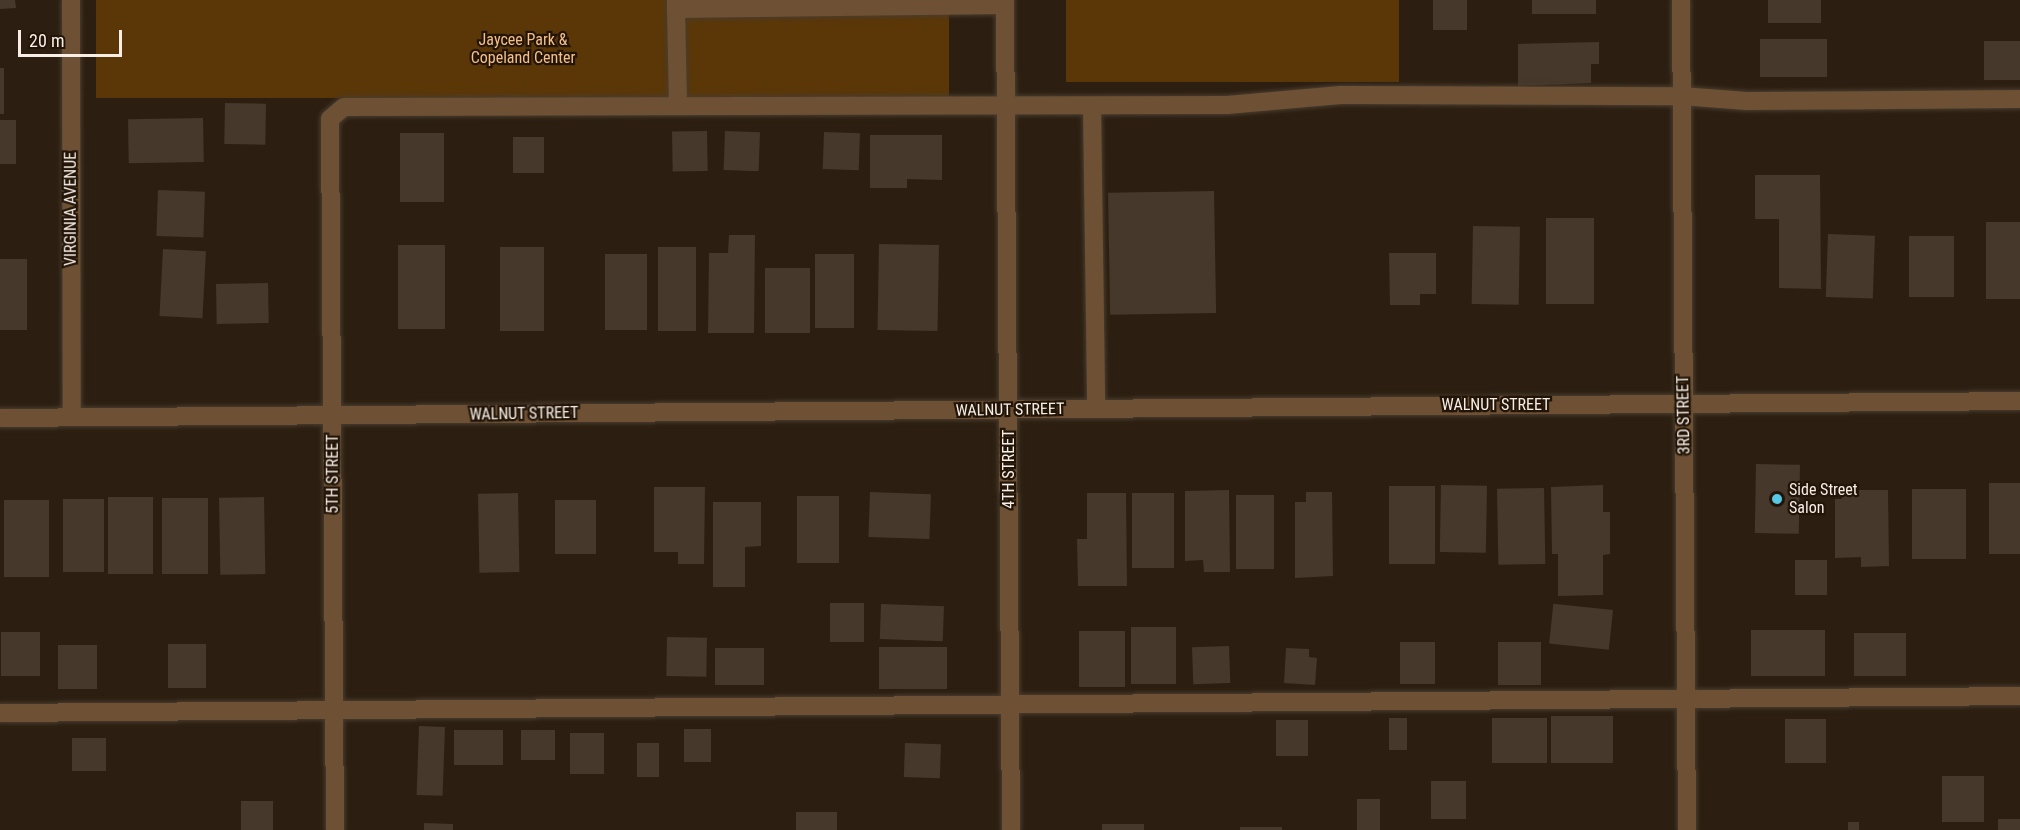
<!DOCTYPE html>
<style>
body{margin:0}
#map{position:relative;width:2020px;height:830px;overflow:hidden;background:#2c1f11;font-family:"Roboto Condensed",sans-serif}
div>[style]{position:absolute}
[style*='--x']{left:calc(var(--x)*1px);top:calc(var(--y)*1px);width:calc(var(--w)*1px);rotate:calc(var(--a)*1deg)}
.green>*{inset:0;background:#5b3708;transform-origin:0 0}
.building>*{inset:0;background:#46382a;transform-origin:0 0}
.roads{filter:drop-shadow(0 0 2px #483c2f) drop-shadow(0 0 2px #483c2f)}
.lane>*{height:18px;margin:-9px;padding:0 9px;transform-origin:9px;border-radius:9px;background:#6e5134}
.street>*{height:18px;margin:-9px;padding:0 9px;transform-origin:9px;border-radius:9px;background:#6e5134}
.dots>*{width:16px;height:16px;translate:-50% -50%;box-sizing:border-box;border:3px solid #221508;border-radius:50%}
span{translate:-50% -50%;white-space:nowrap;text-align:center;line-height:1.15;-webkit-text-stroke:4.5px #221508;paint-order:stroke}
.park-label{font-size:16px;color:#f6bf88}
.street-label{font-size:16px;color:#f7eee5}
.poi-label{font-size:16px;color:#f7eee5}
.left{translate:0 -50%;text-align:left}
.scale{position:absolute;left:18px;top:30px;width:104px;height:27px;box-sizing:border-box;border:3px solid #f7eee5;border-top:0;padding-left:8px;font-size:18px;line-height:21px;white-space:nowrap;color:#f7eee5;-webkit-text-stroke:4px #221508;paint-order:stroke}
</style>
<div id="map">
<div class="green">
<div style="left:96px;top:0;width:853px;height:98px"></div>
<div style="left:1066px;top:0;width:333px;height:82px"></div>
</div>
<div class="building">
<div style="clip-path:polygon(0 0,15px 0,16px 8px,0 9px)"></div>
<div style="left:1433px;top:0;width:34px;height:30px"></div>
<div style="left:1532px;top:0;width:64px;height:14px"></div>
<div style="left:1768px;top:0;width:53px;height:23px"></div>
<div style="left:1760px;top:39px;width:67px;height:38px"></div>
<div style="left:2020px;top:41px;width:39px;height:36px;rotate:90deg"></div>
<div style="clip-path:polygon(1599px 42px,1599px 64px,1591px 64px,1591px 83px,1518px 86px,1518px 44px)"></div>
<div style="left:0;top:68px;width:4px;height:46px"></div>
<div style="left:225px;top:103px;width:41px;height:41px;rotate:1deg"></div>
<div style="left:203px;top:118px;width:44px;height:75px;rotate:89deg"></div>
<div style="left:0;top:120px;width:16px;height:44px"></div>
<div style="left:707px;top:131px;width:40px;height:35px;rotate:89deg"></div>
<div style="left:725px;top:131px;width:35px;height:39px;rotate:2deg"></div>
<div style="left:824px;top:132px;width:36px;height:37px;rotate:2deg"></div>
<div style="left:400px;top:133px;width:44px;height:69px"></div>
<div style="clip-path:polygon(870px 135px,942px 135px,942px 180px,907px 179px,907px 188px,870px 188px)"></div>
<div style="left:544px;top:137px;width:36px;height:31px;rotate:90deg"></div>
<div style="clip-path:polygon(1755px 175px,1820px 175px,1821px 289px,1779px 288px,1779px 219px,1755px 219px)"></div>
<div style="left:158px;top:190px;width:47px;height:46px;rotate:2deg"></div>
<div style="left:1214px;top:191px;width:122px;height:106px;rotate:89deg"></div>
<div style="left:1546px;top:218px;width:48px;height:86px"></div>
<div style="left:1986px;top:222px;width:34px;height:77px"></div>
<div style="left:1473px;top:226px;width:47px;height:78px;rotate:1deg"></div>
<div style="left:1828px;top:234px;width:47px;height:63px;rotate:2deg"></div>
<div style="clip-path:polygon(729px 235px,755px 235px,754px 333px,708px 333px,709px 253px,728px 253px)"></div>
<div style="left:1954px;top:236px;width:61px;height:45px;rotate:90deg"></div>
<div style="left:879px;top:244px;width:60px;height:86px;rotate:1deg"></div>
<div style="left:398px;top:245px;width:47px;height:84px"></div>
<div style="left:500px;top:247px;width:44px;height:84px"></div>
<div style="left:658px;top:247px;width:38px;height:84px"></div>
<div style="left:163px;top:249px;width:43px;height:67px;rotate:3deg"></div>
<div style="clip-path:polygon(1389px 253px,1436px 253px,1436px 294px,1420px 294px,1420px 305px,1390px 305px)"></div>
<div style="left:605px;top:254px;width:42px;height:76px"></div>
<div style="left:815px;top:254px;width:39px;height:74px"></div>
<div style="left:0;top:259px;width:27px;height:71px"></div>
<div style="left:765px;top:268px;width:45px;height:65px"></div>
<div style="left:268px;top:283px;width:40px;height:52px;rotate:89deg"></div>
<div style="left:1756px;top:464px;width:44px;height:69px;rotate:1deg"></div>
<div style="left:1989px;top:483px;width:31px;height:71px"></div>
<div style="left:1441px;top:485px;width:46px;height:67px;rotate:1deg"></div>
<div style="clip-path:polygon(1603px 485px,1603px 512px,1610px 512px,1610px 554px,1603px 555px,1603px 595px,1558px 596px,1558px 554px,1552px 554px,1551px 487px)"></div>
<div style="left:1435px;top:486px;width:78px;height:46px;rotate:90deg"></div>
<div style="clip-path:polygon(654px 487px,705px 487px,704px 564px,678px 564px,678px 552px,654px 552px)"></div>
<div style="left:1544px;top:488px;width:76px;height:47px;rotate:89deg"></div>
<div style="left:1912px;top:489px;width:54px;height:70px"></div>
<div style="clip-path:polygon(1229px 490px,1230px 572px,1204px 572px,1203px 560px,1185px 561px,1185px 491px)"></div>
<div style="clip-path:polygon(1842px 490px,1888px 490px,1889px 566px,1861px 567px,1861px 557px,1835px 558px,1835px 499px,1842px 499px)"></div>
<div style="left:870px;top:492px;width:61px;height:45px;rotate:2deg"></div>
<div style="clip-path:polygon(1306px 492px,1332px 492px,1333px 576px,1295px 578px,1295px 502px,1306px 502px)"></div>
<div style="left:518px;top:493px;width:79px;height:40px;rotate:89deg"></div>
<div style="clip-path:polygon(1087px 493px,1126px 493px,1127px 586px,1078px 586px,1077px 539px,1087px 539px)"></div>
<div style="left:1174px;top:493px;width:75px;height:42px;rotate:90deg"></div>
<div style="left:1236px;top:495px;width:38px;height:74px"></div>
<div style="left:797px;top:496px;width:42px;height:67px"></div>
<div style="left:108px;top:497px;width:45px;height:77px"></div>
<div style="left:264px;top:497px;width:77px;height:45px;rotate:89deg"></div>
<div style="left:162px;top:498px;width:46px;height:76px"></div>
<div style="left:63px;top:499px;width:41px;height:73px"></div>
<div style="left:4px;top:500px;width:45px;height:77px"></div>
<div style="left:555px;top:500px;width:41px;height:54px"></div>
<div style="clip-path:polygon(713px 502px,761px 502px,761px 546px,745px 547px,745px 587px,713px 587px)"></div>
<div style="left:1795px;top:560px;width:32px;height:35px"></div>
<div style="left:830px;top:603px;width:34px;height:39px"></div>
<div style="left:881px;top:604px;width:63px;height:35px;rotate:2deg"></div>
<div style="left:1613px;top:610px;width:40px;height:60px;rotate:96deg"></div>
<div style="left:1131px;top:627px;width:45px;height:57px"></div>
<div style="left:1825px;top:630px;width:46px;height:74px;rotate:90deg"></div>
<div style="left:1079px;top:631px;width:46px;height:56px"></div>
<div style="left:1px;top:632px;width:39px;height:44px"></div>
<div style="left:1854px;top:633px;width:52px;height:43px"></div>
<div style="left:667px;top:637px;width:40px;height:39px;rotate:1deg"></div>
<div style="left:1435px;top:642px;width:42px;height:35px;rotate:90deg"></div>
<div style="left:1498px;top:642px;width:43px;height:43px"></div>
<div style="left:168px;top:644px;width:38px;height:44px"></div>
<div style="left:58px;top:645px;width:39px;height:44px"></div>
<div style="left:1229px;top:646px;width:37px;height:37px;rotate:88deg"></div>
<div style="left:947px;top:647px;width:42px;height:68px;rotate:90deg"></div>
<div style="left:715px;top:648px;width:49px;height:37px"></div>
<div style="clip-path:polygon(1286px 648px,1309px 649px,1309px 657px,1317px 658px,1315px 685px,1284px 683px)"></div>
<div style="left:1613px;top:716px;width:47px;height:62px;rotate:90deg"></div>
<div style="left:1389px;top:718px;width:18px;height:32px"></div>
<div style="left:1492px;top:718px;width:55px;height:45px"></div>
<div style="left:1826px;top:719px;width:44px;height:41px;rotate:90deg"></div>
<div style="left:1276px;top:720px;width:32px;height:36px"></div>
<div style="left:419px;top:726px;width:26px;height:69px;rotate:2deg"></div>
<div style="left:684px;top:729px;width:27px;height:33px"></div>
<div style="left:503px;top:730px;width:35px;height:49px;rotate:90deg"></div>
<div style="left:521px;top:730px;width:34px;height:30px"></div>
<div style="left:570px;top:733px;width:34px;height:41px"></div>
<div style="left:72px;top:738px;width:34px;height:33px"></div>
<div style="left:637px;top:743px;width:22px;height:34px"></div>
<div style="left:905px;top:743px;width:36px;height:34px;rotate:2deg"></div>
<div style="left:1942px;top:776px;width:42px;height:46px"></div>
<div style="left:1431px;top:781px;width:35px;height:38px"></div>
<div style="left:1357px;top:799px;width:23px;height:31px"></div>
<div style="left:273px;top:801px;width:29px;height:32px;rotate:90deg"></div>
<div style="left:796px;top:812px;width:41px;height:18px"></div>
<div style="left:1998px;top:819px;width:22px;height:11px"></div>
<div style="left:1848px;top:822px;width:11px;height:8px"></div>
<div style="clip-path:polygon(424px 823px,453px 824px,453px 830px,424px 830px)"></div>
<div style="left:1102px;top:824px;width:42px;height:6px"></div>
<div style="left:1240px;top:827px;width:42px;height:3px"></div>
</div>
<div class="roads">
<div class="lane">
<div style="--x:676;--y:0;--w:9;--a:90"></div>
<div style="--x:676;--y:9;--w:329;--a:-0.7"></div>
<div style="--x:676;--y:9;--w:97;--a:88.8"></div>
<div style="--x:1092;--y:106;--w:303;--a:89.2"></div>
<div style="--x:330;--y:119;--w:18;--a:-41"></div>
<div style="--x:344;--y:107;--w:883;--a:-0.13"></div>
<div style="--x:1227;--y:105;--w:114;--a:-5"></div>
<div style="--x:1341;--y:95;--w:340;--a:0.2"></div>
<div style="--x:1681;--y:96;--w:66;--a:4.3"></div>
<div style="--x:1747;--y:101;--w:273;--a:-0.4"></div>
<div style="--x:0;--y:713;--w:2020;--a:-0.48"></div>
</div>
<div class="street">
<div style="--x:71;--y:0;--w:417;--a:89.9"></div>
<div style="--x:1005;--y:0;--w:830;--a:89.59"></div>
<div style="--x:1681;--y:0;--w:830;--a:89.59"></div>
<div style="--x:330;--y:119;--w:711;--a:89.6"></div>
<div style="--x:0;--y:418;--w:2020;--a:-0.48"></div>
</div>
</div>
<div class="dots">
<div style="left:1777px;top:499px;background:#58c9e4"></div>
</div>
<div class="park-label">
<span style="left:523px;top:49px">Jaycee Park &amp;<br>Copeland Center</span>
</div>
<div class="street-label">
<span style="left:71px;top:209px;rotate:-90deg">VIRGINIA AVENUE</span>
<span style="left:1496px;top:405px">WALNUT STREET</span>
<span style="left:1010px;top:410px;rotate:-1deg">WALNUT STREET</span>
<span style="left:524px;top:414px;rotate:-1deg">WALNUT STREET</span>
<span style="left:1684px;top:415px;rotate:-91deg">3RD STREET</span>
<span style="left:1009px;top:469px;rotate:-90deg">4TH STREET</span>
<span style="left:333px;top:474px;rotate:-90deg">5TH STREET</span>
</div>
<div class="poi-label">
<span class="left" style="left:1789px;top:499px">Side Street<br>Salon</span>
</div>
<div class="scale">20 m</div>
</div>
